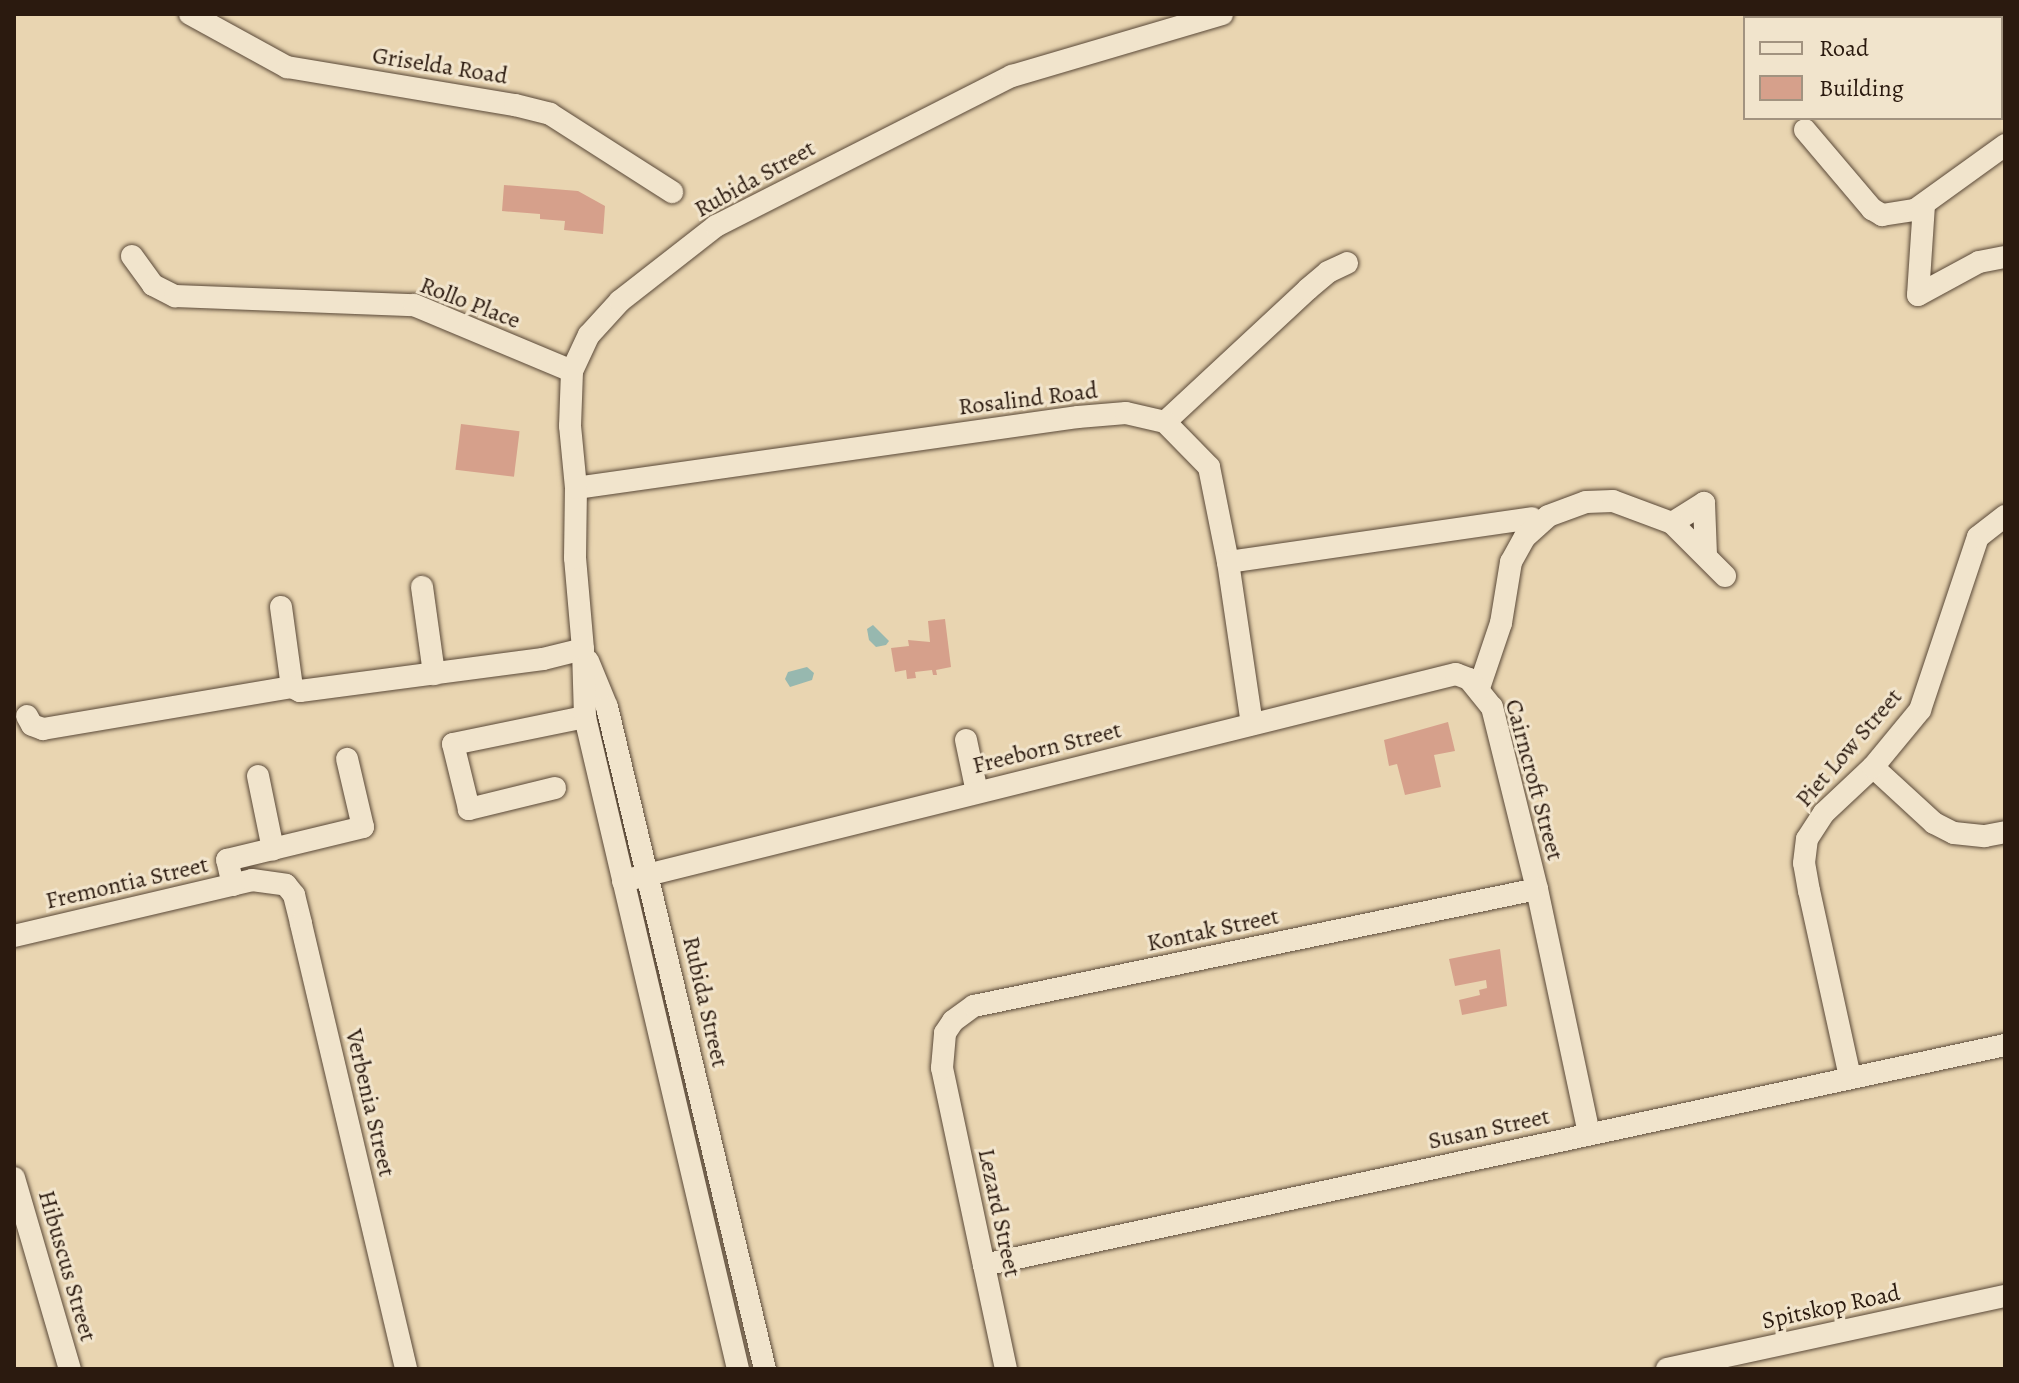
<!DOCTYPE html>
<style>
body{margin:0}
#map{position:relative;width:2019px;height:1383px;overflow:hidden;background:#e9d5b1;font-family:Alegreya,serif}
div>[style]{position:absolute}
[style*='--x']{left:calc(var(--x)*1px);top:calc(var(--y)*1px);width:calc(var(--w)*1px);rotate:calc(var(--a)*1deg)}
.water>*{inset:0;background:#97b8af}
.building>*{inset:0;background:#d6a08b;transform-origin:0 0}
.roads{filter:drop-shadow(0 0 2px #5a4938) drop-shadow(0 0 2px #5a4938)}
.minor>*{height:22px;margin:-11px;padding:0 11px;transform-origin:11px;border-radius:11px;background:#f1e4cc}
span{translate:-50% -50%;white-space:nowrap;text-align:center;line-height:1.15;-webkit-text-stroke:6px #f1e4cc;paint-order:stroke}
.street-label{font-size:24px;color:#2b1a0f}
.frame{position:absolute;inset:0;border:16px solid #2b1a0f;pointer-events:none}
.legend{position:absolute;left:1743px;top:16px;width:260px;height:104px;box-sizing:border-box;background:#f1e4cc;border:2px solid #a29380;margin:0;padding:10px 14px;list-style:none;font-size:24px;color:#2b1a0f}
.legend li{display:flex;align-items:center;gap:16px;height:40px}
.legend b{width:40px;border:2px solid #a29380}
</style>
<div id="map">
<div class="water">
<div style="clip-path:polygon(873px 625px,889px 641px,886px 645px,876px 647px,869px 640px,867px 629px)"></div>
<div style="clip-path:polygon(807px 667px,814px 673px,812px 680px,790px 687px,785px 679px,788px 672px)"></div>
</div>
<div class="building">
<div style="clip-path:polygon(504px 185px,578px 191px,605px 206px,603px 234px,564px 230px,565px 221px,540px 219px,540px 214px,502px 211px)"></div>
<div style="left:461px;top:424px;width:59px;height:46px;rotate:7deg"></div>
<div style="clip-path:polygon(945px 619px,951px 667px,936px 670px,937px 675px,933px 675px,932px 670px,915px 672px,916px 678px,907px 679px,906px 670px,895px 672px,891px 648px,909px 646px,908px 640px,930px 642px,928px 621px)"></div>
<div style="clip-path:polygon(1448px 722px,1455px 751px,1434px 755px,1441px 787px,1405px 795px,1397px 764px,1389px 766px,1384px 740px)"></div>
<div style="clip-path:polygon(1500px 949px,1507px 1006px,1462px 1015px,1459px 1000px,1480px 995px,1479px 990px,1487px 988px,1486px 980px,1455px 986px,1449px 959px)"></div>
</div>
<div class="roads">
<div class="minor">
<div style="--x:190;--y:14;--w:111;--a:28.7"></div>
<div style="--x:287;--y:67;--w:231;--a:9.5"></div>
<div style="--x:515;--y:105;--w:36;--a:14"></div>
<div style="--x:550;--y:114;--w:145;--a:32.6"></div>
<div style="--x:1805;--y:130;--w:104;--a:49.7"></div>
<div style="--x:1872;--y:209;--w:12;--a:31"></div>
<div style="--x:1882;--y:215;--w:33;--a:-9"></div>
<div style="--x:1915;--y:210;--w:111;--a:-35.8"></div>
<div style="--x:132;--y:256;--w:36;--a:54"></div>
<div style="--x:153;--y:285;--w:25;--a:27"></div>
<div style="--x:175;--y:296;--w:239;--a:2.2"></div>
<div style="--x:414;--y:305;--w:171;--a:22.7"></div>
<div style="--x:1918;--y:295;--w:69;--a:-28.4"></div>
<div style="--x:1979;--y:262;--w:26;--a:-11"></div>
<div style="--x:1918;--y:295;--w:91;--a:-86.2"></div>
<div style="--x:1165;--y:422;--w:195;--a:-42.9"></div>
<div style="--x:1308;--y:289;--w:26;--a:-40"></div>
<div style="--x:1328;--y:272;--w:21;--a:-25"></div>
<div style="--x:576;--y:488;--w:507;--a:-8.05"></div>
<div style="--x:1078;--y:417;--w:48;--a:-4.8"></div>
<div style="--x:1126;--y:413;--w:40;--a:13"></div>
<div style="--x:1165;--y:422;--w:63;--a:45.6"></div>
<div style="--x:1209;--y:467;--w:97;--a:78.7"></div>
<div style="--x:1228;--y:562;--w:164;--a:81.6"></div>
<div style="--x:1672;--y:523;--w:38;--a:-32"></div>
<div style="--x:1704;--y:503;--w:51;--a:87.8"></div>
<div style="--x:1228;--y:562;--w:307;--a:-8.2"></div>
<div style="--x:422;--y:587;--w:88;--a:82.1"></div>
<div style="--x:281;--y:607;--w:81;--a:82.2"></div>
<div style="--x:292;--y:687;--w:9;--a:27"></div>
<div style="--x:300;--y:691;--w:245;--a:-7.5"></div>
<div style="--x:543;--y:659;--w:41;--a:-14"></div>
<div style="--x:588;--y:661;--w:50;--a:67.6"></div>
<div style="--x:607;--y:707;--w:681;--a:76.58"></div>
<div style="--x:1479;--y:688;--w:69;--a:-71.3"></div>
<div style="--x:1501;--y:623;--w:62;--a:-80.7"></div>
<div style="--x:1511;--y:562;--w:29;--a:-61"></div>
<div style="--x:1525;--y:537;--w:31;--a:-42"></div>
<div style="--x:1548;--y:516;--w:40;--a:-20.2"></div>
<div style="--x:1586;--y:502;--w:27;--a:-2"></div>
<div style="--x:1613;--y:501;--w:63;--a:20.4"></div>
<div style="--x:1672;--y:523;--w:75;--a:45"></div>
<div style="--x:27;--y:716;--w:10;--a:61"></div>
<div style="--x:32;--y:725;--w:12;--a:20"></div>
<div style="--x:43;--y:729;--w:253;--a:-9.6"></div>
<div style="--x:966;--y:740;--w:53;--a:78.1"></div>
<div style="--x:1873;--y:767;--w:83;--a:42.6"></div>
<div style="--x:1934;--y:823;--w:22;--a:27"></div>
<div style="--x:1954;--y:833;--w:31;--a:6"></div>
<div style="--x:1985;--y:836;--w:20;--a:-11"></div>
<div style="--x:258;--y:776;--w:75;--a:78.4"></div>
<div style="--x:555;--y:788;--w:89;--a:166.3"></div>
<div style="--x:469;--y:809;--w:67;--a:-103.8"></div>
<div style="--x:453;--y:744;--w:135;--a:-11.6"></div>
<div style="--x:623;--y:881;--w:858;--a:-13.96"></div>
<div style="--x:1456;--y:674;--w:14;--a:21"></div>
<div style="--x:1469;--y:679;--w:36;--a:51"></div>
<div style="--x:1492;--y:707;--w:187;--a:76.1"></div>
<div style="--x:1537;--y:889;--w:250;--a:78"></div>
<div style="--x:233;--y:885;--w:26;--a:-103"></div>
<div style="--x:227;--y:860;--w:140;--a:-13.6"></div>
<div style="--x:363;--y:827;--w:70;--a:-103.2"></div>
<div style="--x:14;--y:936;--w:244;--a:-13.2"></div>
<div style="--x:252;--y:880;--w:34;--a:8"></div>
<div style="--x:286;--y:885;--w:13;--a:51"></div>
<div style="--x:294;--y:895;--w:30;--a:76"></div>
<div style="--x:301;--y:924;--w:457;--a:76.7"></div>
<div style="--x:1850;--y:1077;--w:190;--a:-102.4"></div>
<div style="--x:1809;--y:891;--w:28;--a:-100"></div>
<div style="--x:1804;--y:863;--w:24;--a:-83"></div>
<div style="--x:1807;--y:839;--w:31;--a:-57"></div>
<div style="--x:1824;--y:813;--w:67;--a:-43.2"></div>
<div style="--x:1873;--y:767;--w:74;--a:-50.5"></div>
<div style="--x:1920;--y:710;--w:182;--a:-71.5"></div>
<div style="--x:1978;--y:537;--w:34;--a:-38"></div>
<div style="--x:14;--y:1178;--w:199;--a:73.7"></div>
<div style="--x:984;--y:1265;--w:1044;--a:-12.16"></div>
<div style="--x:738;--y:1369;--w:670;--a:-103.21"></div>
<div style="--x:585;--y:717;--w:68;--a:-91.7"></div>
<div style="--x:583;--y:649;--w:91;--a:-95"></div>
<div style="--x:575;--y:558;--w:70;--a:-89.2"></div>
<div style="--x:576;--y:488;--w:62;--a:-95.5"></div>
<div style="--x:570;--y:426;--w:55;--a:-87.9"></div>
<div style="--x:572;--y:371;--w:40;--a:-65"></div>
<div style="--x:589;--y:335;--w:46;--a:-47.6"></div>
<div style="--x:620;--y:301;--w:122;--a:-38"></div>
<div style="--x:716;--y:226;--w:332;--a:-26.9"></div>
<div style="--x:1012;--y:76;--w:219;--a:-16.4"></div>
<div style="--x:1006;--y:1369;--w:308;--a:-102"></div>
<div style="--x:942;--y:1068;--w:35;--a:-85"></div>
<div style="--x:945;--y:1033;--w:14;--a:-56"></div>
<div style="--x:953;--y:1021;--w:26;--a:-36"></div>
<div style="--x:974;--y:1006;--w:575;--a:-11.74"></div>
<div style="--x:1667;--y:1369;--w:346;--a:-12.2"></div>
</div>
</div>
<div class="street-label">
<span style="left:440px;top:66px;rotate:9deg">Griselda Road</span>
<span style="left:755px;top:179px;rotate:-29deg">Rubida Street</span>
<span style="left:470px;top:303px;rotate:21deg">Rollo Place</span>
<span style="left:1028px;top:399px;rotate:-7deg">Rosalind Road</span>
<span style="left:1047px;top:748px;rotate:-14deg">Freeborn Street</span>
<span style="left:1849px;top:748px;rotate:-49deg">Piet Low Street</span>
<span style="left:1534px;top:780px;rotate:75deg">Cairncroft Street</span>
<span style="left:127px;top:883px;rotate:-13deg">Fremontia Street</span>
<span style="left:1213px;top:930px;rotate:-12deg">Kontak Street</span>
<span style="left:705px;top:1002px;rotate:77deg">Rubida Street</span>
<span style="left:370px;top:1103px;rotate:77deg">Verbenia Street</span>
<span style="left:1489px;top:1129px;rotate:-12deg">Susan Street</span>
<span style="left:999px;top:1213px;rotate:78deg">Lezard Street</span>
<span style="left:67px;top:1266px;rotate:74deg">Hibuscus Street</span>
<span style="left:1831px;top:1307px;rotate:-12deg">Spitskop Road</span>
</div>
<div class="frame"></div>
<ul class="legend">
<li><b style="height:10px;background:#f1e4cc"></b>Road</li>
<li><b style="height:22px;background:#d6a08b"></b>Building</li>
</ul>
</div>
